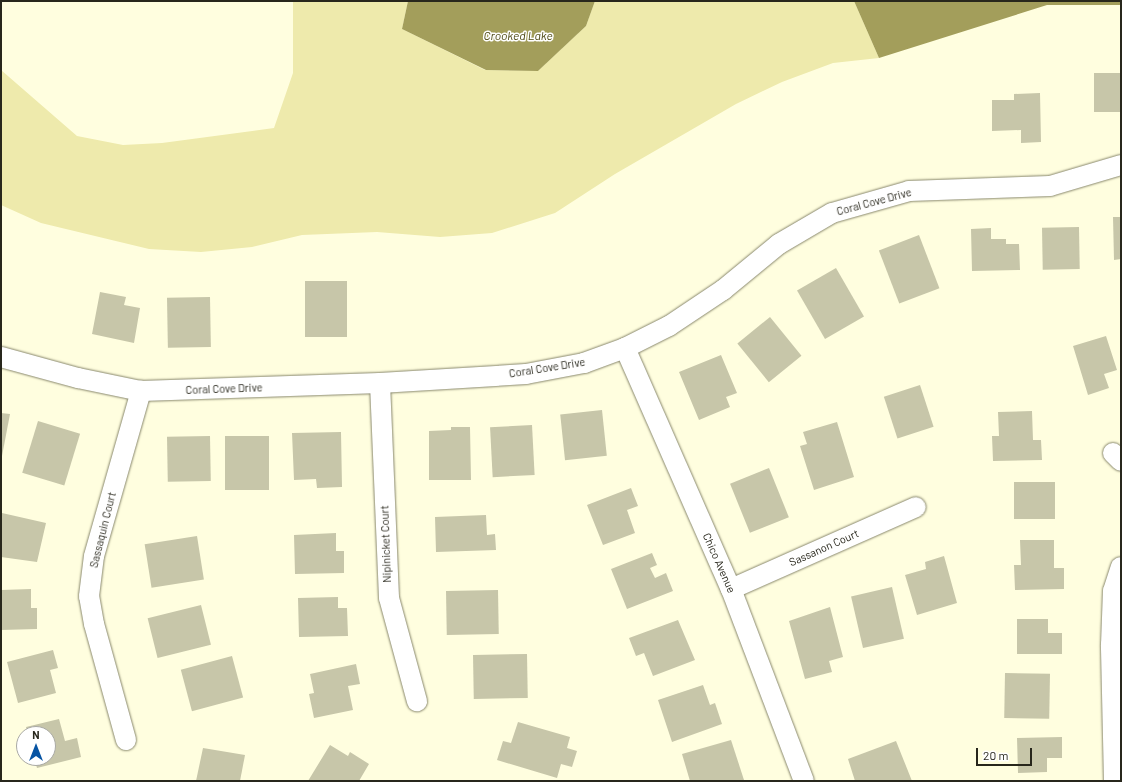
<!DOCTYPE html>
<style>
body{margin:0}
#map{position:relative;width:1122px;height:782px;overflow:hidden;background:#fffedf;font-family:Barlow,sans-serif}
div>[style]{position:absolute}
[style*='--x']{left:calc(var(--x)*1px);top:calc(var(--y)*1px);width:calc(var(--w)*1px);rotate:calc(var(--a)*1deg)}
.green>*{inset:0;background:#eeeaac}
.water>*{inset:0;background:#a39e5b}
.building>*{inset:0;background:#c7c6a9;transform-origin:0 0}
.roads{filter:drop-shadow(0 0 1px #89886d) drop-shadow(0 0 1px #89886d)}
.minor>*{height:20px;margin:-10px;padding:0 10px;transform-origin:10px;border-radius:10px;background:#fff}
span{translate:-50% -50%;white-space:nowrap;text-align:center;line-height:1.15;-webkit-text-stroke:3px #fff;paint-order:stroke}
.street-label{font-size:11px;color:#28271c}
.water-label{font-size:12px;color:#4c4813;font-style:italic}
.frame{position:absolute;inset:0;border:2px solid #28271c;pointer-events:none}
.north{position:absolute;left:16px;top:726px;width:40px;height:40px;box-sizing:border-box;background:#fff;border:1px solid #a9a9a4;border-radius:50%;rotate:0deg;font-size:11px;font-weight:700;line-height:16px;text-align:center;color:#28271c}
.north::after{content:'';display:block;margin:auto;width:14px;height:18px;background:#0754a3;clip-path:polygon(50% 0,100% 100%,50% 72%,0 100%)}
.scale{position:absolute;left:976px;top:748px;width:56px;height:18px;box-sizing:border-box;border:2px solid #28271c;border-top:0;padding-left:5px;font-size:12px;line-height:14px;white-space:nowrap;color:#28271c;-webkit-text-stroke:3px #fff;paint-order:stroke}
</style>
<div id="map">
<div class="green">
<div style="clip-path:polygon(293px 1px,408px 1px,402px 29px,485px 70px,538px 71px,586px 26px,595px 1px,854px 1px,879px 58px,833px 63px,782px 82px,736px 104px,615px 174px,555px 213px,492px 233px,440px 237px,377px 232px,302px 235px,252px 247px,201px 252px,149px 249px,41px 223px,1px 205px,1px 70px,77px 136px,123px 145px,162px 143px,274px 128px,293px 73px)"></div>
</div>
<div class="water">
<div style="clip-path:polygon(408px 1px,595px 1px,586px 26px,538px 71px,486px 70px,402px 29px)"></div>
<div style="clip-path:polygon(854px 1px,1121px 1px,1121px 5px,1047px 5px,879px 58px)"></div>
</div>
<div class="building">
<div style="left:1121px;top:73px;width:39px;height:27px;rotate:90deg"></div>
<div style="clip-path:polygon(1040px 93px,1041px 142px,1021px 143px,1021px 130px,992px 131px,992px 100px,1014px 100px,1014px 94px)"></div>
<div style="clip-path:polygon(1113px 217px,1121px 217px,1121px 259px,1114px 260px)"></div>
<div style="left:1079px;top:227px;width:42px;height:37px;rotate:89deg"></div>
<div style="clip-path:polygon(991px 228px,991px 239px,1006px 239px,1006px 244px,1019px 244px,1020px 270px,972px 271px,971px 229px)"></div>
<div style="left:919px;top:235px;width:57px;height:43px;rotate:69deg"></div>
<div style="left:836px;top:268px;width:56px;height:45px;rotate:60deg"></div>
<div style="left:305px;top:281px;width:42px;height:56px"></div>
<div style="clip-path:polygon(100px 292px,126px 297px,124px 305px,140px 308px,134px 343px,92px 334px)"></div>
<div style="left:210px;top:297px;width:50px;height:43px;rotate:89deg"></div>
<div style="left:770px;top:317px;width:50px;height:42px;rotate:51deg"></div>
<div style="clip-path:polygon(1106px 336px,1117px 370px,1104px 374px,1109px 388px,1088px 395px,1073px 346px)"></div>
<div style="clip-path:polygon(721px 355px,737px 393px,726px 397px,730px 407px,699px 420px,679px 372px)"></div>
<div style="left:920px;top:385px;width:44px;height:38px;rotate:72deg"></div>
<div style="left:602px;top:410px;width:46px;height:42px;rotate:84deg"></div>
<div style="clip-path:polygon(1032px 411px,1033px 440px,1041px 440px,1042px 460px,993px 461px,992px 436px,999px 436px,998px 412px)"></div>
<div style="clip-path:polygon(1px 413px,10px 414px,2px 456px,1px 456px)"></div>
<div style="left:38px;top:421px;width:44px;height:54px;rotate:17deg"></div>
<div style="clip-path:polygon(837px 422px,854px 477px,814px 490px,800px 446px,807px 444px,803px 432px)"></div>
<div style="left:532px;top:425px;width:50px;height:42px;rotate:87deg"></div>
<div style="clip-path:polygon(451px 427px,470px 427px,471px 480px,429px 480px,429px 431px,451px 430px)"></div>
<div style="clip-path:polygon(341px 432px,342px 487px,317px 488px,316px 479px,294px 480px,292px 433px)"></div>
<div style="left:210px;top:436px;width:45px;height:43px;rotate:89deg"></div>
<div style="left:225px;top:436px;width:44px;height:54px"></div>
<div style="left:769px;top:468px;width:53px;height:42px;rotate:68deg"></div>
<div style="left:1014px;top:482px;width:41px;height:37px"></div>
<div style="clip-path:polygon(631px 488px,638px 506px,627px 510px,635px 533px,603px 545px,587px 505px)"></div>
<div style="clip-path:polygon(2px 513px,46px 523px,37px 562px,1px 557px)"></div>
<div style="clip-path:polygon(486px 515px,487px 535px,495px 534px,496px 550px,436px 552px,435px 517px)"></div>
<div style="clip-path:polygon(336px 533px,336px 551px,344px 551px,344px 573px,295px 574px,294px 535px)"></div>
<div style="left:197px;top:536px;width:44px;height:53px;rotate:81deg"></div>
<div style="clip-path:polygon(1020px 540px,1054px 540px,1054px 568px,1064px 568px,1064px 589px,1015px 590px,1014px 565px,1021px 565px)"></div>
<div style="clip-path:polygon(652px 553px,657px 565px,650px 568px,655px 578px,666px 573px,673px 591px,627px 609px,611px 569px)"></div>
<div style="clip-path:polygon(944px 556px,957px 603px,917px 615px,905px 575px,926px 569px,925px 562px)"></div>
<div style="left:892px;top:587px;width:53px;height:42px;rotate:77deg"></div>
<div style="clip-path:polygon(31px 589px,31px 608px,37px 608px,37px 629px,1px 630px,1px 590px)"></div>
<div style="left:498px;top:590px;width:44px;height:52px;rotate:89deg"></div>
<div style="clip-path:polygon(338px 597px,338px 608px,347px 608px,348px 636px,299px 637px,298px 598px)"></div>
<div style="left:201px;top:605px;width:41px;height:55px;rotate:76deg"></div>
<div style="clip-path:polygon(830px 607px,843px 657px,829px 661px,832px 672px,805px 679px,789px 621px)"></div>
<div style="clip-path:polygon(1017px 619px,1048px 619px,1048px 633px,1062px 633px,1062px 654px,1017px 654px)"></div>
<div style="clip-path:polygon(678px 620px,695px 660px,653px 676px,644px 653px,636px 656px,629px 638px)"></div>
<div style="clip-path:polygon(53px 650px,58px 668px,50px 670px,56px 693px,18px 703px,7px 662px)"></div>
<div style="left:527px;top:654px;width:44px;height:54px;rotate:89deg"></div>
<div style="left:232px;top:656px;width:43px;height:53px;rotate:75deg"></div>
<div style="clip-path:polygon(356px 664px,360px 684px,348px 686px,353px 710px,314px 718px,309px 694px,314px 693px,310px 674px)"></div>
<div style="left:1005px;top:673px;width:45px;height:45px;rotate:1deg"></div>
<div style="clip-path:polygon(703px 685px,710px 705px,715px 703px,722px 724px,672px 742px,658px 700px)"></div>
<div style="clip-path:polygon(59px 719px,65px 741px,77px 738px,81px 757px,37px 768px,34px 758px,48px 758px,48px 734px,28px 734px,26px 727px)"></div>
<div style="clip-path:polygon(518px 722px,570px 737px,567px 748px,577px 751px,572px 767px,561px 764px,557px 778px,497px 760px,503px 741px,511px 743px)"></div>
<div style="clip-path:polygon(1062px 737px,1062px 758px,1047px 758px,1047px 772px,1018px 773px,1017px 738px)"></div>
<div style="clip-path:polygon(731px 740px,744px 780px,690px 781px,682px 754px)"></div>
<div style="clip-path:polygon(896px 741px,912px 781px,855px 781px,848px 759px)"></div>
<div style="clip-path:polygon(330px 745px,348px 756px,350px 752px,369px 764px,359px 781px,308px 781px)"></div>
<div style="clip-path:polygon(203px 748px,245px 755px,240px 781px,196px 781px)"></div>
</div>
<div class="roads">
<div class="minor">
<div style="--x:625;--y:348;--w:263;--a:66.3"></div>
<div style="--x:731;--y:589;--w:205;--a:69.2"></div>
<div style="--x:1;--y:357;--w:80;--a:15.3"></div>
<div style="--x:78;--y:378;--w:64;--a:11.7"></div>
<div style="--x:141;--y:391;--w:239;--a:-1.9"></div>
<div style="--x:380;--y:383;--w:146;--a:-3.5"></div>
<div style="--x:526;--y:374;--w:59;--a:-10.7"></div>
<div style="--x:584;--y:363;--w:44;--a:-20.1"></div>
<div style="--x:625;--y:348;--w:49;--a:-26.6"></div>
<div style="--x:669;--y:326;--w:65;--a:-33.7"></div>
<div style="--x:723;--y:290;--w:72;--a:-39.4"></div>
<div style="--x:779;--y:244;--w:61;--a:-30.3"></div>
<div style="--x:832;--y:213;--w:80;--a:-15.9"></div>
<div style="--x:909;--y:191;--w:141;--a:-2"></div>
<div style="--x:1050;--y:186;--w:74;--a:-16.5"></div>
<div style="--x:380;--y:383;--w:215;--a:87.6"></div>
<div style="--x:389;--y:598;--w:107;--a:74.8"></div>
<div style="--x:1113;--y:453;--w:11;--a:45"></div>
<div style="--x:731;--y:589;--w:202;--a:-23.9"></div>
<div style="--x:126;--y:740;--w:120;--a:-105.4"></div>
<div style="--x:94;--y:624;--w:28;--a:-100"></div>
<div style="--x:89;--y:596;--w:40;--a:-82.9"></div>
<div style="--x:94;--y:556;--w:172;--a:-74.1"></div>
<div style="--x:1114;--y:781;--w:136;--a:-91.3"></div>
<div style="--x:1111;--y:645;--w:54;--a:-87.9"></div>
<div style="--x:1113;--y:591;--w:25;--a:-72"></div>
</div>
</div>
<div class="street-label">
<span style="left:874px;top:202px;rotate:-15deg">Coral Cove Drive</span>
<span style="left:547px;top:368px;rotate:-9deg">Coral Cove Drive</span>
<span style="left:224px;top:389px;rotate:-2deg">Coral Cove Drive</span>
<span style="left:103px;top:530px;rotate:-76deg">Sassaquin Court</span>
<span style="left:386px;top:544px;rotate:-92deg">Nipinicket Court</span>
<span style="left:824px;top:548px;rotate:-24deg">Sassanon Court</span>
<span style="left:719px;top:563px;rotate:66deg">Chico Avenue</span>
</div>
<div class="water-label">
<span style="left:518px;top:36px">Crooked Lake</span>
</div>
<div class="frame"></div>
<div class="north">N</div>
<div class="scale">20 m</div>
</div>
